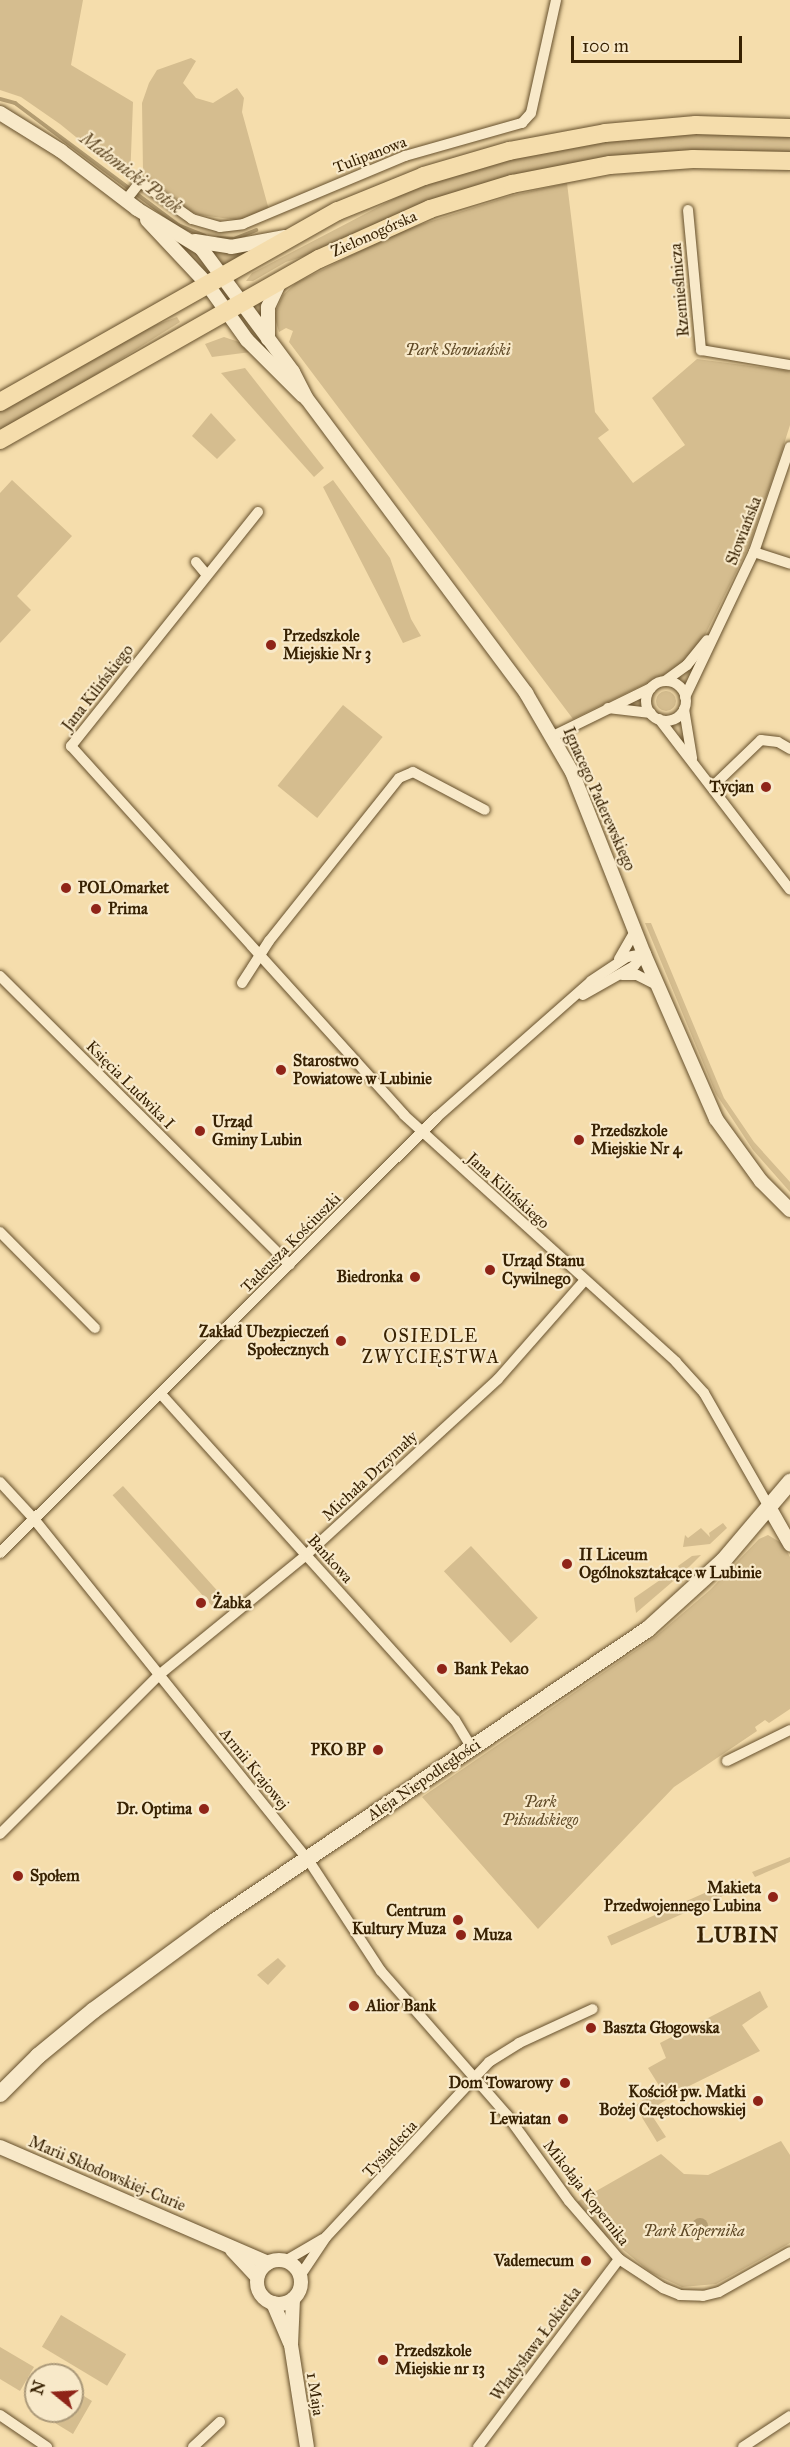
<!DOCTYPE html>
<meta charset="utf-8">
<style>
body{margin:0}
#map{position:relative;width:790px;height:2447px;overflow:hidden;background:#f5ddac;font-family:"IM FELL Great Primer",serif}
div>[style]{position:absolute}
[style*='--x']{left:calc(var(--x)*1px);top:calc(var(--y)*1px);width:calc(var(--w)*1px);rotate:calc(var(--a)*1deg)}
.green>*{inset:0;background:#d5bd8f;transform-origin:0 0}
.round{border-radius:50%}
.water>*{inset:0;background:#b49d72}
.stream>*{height:4px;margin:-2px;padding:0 2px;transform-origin:2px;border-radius:2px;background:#b49d72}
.roads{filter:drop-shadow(0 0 2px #66502c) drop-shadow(0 0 2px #66502c)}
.minor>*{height:10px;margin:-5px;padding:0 5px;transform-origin:5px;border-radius:5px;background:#f8e9c9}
.minor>.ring{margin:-5px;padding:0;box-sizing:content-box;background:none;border:10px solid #f8e9c9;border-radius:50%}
.tertiary>*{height:14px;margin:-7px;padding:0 7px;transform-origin:7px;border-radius:7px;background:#f8e9c9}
.tertiary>.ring{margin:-7px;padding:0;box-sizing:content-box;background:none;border:14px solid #f8e9c9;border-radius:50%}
.secondary>*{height:16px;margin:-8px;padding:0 8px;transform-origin:8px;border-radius:8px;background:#f8e9c9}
.primary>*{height:18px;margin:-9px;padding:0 9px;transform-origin:9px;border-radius:9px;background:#f5ddac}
.dots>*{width:16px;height:16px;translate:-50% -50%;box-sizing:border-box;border:3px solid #f8e9c9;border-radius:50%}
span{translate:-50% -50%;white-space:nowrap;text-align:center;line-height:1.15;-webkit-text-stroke:4.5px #f8e9c9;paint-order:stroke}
.street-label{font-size:16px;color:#372102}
.park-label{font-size:16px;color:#5e4825;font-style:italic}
.poi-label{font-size:16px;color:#372102;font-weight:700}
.left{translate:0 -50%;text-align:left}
.right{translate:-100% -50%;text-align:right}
.water-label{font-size:18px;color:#634c29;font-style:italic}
.neighbourhood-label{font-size:18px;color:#372102;letter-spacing:1.5px}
.district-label{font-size:22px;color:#372102;font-weight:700;letter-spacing:1.5px}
.north{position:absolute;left:24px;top:2363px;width:60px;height:60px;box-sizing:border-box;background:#f8e9c9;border:2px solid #ab9979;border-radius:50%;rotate:288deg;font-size:16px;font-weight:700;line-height:24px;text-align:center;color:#372102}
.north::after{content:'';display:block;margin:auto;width:21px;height:27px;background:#8f2418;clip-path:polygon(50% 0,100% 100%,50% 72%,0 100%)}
.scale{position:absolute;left:571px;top:36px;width:171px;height:27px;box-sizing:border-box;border:3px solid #372102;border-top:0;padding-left:8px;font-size:18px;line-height:21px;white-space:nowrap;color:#372102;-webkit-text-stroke:4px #f8e9c9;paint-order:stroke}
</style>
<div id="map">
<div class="green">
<div style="clip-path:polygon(0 0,83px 0,71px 65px,133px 102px,130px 181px,60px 124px,21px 97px,0 90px)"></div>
<div style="clip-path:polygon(191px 58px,196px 61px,183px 83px,196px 98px,213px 103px,237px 88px,244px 98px,242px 112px,269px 210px,238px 220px,200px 215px,182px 209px,143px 172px,142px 103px,149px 83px,157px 70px)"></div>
<div style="clip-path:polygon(681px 133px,790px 135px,790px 155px,708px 152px,426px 202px,317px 252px,286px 262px,253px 281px,246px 281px,252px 273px,426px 182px,540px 151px,632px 136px)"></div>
<div style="clip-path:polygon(567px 183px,595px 412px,609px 430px,598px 438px,633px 483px,685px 445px,652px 398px,697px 359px,790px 371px,790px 425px,779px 460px,749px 546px,699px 647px,676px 669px,573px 719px,289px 342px,293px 331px,286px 328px,279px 332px,274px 315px,283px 295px,296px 283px,400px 231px,510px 196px)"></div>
<div style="clip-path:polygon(162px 227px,200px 255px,207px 271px,204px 271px)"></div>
<div style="clip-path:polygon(246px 251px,223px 266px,213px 254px,214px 251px)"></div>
<div style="clip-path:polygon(177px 317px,180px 322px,0 435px,0 409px,136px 332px)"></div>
<div style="clip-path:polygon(224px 337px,242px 343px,251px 352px,212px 357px,205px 344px)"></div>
<div style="clip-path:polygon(245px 368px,324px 468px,314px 477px,221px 373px)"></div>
<div style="clip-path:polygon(211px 413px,236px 440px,217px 459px,192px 436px)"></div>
<div style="clip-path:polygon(12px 480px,72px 536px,17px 596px,31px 610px,0 643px,0 493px)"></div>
<div style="clip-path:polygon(333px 480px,390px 558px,411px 619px,421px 636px,403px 643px,323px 487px)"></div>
<div class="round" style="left:656px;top:691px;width:20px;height:20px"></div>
<div style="left:343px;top:705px;width:51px;height:104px;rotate:39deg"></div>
<div style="clip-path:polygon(645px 923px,651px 923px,724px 1098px,754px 1142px,790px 1182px,790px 1192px,753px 1150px,716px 1094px)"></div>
<div style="left:123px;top:1486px;width:149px;height:14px;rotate:48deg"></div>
<div style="clip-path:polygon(723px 1523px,727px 1528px,710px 1544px,683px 1547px,685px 1535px,688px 1538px,701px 1528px,710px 1537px,709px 1533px)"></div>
<div style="clip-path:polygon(768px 1535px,783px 1544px,790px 1557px,790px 1709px,769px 1723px,765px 1720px,755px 1727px,757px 1731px,674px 1787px,538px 1929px,422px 1797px,655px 1637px,710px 1590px,759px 1539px)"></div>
<div style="left:471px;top:1546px;width:98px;height:37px;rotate:47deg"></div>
<div style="clip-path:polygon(701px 1555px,683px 1573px,678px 1566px,692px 1556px)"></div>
<div style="clip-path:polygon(673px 1571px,678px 1577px,636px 1613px,634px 1598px)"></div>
<div style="clip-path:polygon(790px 1857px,790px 1862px,755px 1877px,752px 1872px)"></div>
<div style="left:736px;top:1879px;width:10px;height:141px;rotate:66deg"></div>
<div style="clip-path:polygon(278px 1958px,286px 1966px,268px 1985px,257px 1975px)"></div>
<div style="clip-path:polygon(760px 1991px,768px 2007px,742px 2025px,760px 2051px,681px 2090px,649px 2111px,666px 2137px,657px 2142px,635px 2106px,660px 2087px,648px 2068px,666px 2058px,660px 2043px)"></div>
<div style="clip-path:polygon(781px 2141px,790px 2155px,790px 2243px,716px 2284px,682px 2287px,650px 2272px,603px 2233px,577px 2202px,661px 2154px,684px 2174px,708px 2175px)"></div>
<div style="left:61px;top:2315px;width:76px;height:37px;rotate:31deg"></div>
<div style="clip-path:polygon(0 2347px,34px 2367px,20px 2391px,0 2379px)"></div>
<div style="clip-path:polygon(74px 2390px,92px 2401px,73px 2434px,55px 2423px,62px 2411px,72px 2411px)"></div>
</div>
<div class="water">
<div class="round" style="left:692px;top:2218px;width:16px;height:16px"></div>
</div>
<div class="stream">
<div style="--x:0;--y:99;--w:16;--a:15"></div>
<div style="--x:15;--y:103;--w:204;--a:36.8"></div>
<div style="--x:178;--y:225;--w:29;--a:22"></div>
<div style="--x:218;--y:238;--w:16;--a:4"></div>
<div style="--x:234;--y:239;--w:24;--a:-22"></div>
</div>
<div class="roads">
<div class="minor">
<div style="--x:126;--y:200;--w:23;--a:-52"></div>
<div style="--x:140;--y:182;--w:64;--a:35.4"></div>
<div style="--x:192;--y:219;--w:29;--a:16"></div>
<div style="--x:220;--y:227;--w:23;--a:-7"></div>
<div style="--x:243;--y:224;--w:176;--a:-22.8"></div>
<div style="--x:405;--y:156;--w:122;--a:-15.8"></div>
<div style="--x:522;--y:123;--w:13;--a:-48"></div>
<div style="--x:531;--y:113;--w:116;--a:-77.5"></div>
<div style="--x:688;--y:210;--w:141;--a:84.7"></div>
<div style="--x:701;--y:350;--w:90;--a:9.6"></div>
<div style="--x:258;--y:512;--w:300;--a:128.6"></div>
<div style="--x:71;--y:746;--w:497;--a:47.9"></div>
<div style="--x:404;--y:1115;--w:367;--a:42.2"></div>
<div style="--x:676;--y:1362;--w:42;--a:47.9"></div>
<div style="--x:704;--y:1393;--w:131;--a:60.3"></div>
<div style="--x:754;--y:552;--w:38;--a:18"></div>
<div style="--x:196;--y:562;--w:17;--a:50"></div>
<div style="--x:665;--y:681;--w:27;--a:-36"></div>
<div style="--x:687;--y:665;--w:32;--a:-51"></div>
<div class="ring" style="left:646px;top:681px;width:30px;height:30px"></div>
<div style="--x:685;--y:697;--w:161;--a:-64.6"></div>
<div style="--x:754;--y:552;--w:111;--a:-71.1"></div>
<div style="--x:608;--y:708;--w:43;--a:6.6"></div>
<div style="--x:684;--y:709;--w:50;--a:80.7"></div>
<div style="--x:659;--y:719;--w:215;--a:52.5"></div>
<div style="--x:553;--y:736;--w:109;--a:-26.1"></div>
<div style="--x:712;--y:787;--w:68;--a:-43.8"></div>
<div style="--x:761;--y:740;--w:17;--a:7"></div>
<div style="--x:778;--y:742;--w:14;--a:30"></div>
<div style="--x:619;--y:959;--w:34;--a:-60"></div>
<div style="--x:622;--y:975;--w:15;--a:0"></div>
<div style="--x:637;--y:975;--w:25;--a:27"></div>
<div style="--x:0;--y:976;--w:409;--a:44.9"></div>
<div style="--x:242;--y:983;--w:50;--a:-57.3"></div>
<div style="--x:269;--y:941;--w:208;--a:-51.4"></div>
<div style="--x:399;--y:778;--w:15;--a:-23"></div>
<div style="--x:413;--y:772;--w:81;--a:27.8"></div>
<div style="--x:583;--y:995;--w:59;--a:-29.6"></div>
<div style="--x:634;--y:966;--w:16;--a:-50"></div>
<div style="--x:0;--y:1232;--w:135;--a:45.3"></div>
<div style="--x:161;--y:1394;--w:439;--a:48"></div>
<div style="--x:455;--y:1720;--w:33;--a:59"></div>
<div style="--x:0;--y:1482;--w:50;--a:47.4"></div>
<div style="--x:34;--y:1519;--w:435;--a:51.2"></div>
<div style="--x:307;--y:1858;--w:135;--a:56.8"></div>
<div style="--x:381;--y:1971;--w:191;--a:48.8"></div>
<div style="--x:507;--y:2115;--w:106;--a:54.2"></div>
<div style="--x:569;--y:2201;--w:77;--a:49.2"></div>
<div style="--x:619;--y:2259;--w:53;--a:33.4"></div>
<div style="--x:663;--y:2288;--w:18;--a:22"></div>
<div style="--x:680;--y:2295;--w:23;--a:2"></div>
<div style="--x:703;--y:2296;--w:16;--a:-14"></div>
<div style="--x:719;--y:2292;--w:81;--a:-29.4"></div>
<div style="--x:0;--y:1553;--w:617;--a:-44.93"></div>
<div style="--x:437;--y:1117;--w:205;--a:-41.4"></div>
<div style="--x:591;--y:981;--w:43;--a:-33.7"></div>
<div style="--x:627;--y:957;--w:17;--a:-10"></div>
<div style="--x:727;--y:1761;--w:70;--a:-26.2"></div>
<div style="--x:0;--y:1834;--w:225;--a:-45"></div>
<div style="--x:159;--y:1675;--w:190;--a:-39.2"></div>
<div style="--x:306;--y:1555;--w:260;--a:-42.5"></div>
<div style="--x:498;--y:1379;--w:130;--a:-48.7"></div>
<div style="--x:285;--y:2261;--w:44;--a:-30.1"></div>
<div style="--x:300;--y:2276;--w:47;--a:-56.3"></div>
<div style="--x:326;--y:2237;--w:239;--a:-47"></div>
<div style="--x:489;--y:2062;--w:36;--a:-32"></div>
<div style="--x:519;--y:2043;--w:81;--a:-24.7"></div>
<div style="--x:0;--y:2415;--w:57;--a:34.2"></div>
<div style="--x:193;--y:2447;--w:37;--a:-43"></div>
<div style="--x:478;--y:2447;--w:235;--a:-53.1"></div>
<div style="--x:743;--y:2447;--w:56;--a:-33.4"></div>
</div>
<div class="tertiary">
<div style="--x:0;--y:113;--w:72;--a:31.9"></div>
<div style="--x:61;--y:151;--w:96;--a:37.3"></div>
<div style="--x:137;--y:209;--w:75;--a:31.4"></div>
<div style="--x:201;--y:248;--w:154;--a:53.4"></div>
<div style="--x:293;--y:372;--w:30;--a:63"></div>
<div style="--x:307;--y:399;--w:367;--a:53.3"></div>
<div style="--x:526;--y:693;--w:91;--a:59.8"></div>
<div style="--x:572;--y:772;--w:196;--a:68.4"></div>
<div style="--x:644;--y:954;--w:180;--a:66.4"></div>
<div style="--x:716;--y:1119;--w:77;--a:54"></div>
<div style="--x:761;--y:1181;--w:41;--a:45"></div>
<div style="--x:147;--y:220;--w:88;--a:46.8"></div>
<div style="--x:207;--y:284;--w:69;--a:54.5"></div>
<div style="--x:247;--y:340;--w:79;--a:45"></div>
<div style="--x:195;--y:241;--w:36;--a:9"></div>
<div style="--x:231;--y:247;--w:55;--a:-10.5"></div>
<div style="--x:268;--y:339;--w:32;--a:-90"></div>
<div style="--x:268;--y:307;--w:29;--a:-65"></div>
<div style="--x:769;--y:1507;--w:43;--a:60.4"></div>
<div style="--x:0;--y:2147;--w:292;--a:23.4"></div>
<div style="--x:232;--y:2250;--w:37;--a:47"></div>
<div class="ring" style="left:257px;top:2260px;width:30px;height:30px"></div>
<div style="--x:293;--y:2299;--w:46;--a:92.5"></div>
<div style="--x:291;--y:2345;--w:103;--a:81.1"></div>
<div style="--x:273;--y:2303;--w:43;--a:67"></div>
</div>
<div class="secondary">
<div style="--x:0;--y:2094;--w:54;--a:-45"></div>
<div style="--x:38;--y:2056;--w:72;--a:-39.4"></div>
<div style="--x:94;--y:2010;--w:150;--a:-36.3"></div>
<div style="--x:215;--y:1921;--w:522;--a:-33.99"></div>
<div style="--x:648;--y:1629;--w:101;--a:-42.2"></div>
<div style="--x:723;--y:1561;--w:104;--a:-49.7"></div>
</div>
<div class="primary">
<div style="--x:0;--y:402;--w:388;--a:-29.5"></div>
<div style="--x:338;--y:211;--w:93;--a:-22.1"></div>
<div style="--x:424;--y:176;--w:89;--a:-16.4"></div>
<div style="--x:509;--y:151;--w:98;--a:-10.6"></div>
<div style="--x:605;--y:133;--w:91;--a:-5"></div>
<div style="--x:696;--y:125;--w:94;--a:1.8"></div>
<div style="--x:0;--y:440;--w:367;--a:-29.6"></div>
<div style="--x:319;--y:259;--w:122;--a:-24.2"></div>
<div style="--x:430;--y:209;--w:86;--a:-17"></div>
<div style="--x:512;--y:184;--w:100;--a:-11"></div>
<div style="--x:610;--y:165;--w:83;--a:-4.1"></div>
<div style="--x:693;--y:159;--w:97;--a:1.2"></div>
</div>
</div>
<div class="dots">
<div style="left:271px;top:645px;background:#8f2418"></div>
<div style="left:766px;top:787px;background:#8f2418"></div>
<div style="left:66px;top:888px;background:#8f2418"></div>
<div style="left:96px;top:909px;background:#8f2418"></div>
<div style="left:281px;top:1070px;background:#8f2418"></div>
<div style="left:200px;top:1131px;background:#8f2418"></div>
<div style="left:579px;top:1140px;background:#8f2418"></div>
<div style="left:490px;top:1270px;background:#8f2418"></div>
<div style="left:415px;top:1277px;background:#8f2418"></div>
<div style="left:341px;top:1341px;background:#8f2418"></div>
<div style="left:567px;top:1564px;background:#8f2418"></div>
<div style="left:201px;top:1603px;background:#8f2418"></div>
<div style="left:442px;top:1669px;background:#8f2418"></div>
<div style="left:378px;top:1750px;background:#8f2418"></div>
<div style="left:204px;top:1809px;background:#8f2418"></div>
<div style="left:18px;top:1876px;background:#8f2418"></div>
<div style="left:773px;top:1897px;background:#8f2418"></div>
<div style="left:458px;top:1920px;background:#8f2418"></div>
<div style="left:461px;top:1935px;background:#8f2418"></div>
<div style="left:354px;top:2006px;background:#8f2418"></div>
<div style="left:591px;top:2028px;background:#8f2418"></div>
<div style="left:565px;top:2083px;background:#8f2418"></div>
<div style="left:758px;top:2101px;background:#8f2418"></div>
<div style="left:563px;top:2119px;background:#8f2418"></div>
<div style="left:586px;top:2261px;background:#8f2418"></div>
<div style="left:383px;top:2360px;background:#8f2418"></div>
</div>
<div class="street-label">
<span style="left:370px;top:155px;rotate:-21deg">Tulipanowa</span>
<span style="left:374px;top:234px;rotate:-24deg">Zielonogórska</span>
<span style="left:680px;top:290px;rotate:-95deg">Rzemieślnicza</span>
<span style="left:744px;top:531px;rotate:-69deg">Słowiańska</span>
<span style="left:98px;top:688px;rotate:-52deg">Jana Kilińskiego</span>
<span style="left:599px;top:799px;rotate:66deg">Ignacego Paderewskiego</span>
<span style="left:130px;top:1085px;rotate:45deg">Księcia Ludwika I</span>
<span style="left:508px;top:1191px;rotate:42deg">Jana Kilińskiego</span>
<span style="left:291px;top:1243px;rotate:-45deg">Tadeusza Kościuszki</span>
<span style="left:370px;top:1476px;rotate:-43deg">Michała Drzymały</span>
<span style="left:330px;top:1559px;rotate:48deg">Bankowa</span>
<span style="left:254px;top:1769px;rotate:51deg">Armii Krajowej</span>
<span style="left:424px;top:1780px;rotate:-34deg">Aleja Niepodległości</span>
<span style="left:390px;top:2149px;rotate:-47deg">Tysiąclecia</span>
<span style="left:107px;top:2174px;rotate:23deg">Marii Skłodowskiej-Curie</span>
<span style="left:586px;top:2193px;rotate:52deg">Mikołaja Kopernika</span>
<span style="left:536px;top:2344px;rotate:-53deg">Władysława Łokietka</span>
<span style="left:315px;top:2394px;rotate:81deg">1 Maja</span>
</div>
<div class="park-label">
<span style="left:458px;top:350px">Park Słowiański</span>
<span style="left:540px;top:1811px">Park<br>Piłsudskiego</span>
<span style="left:694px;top:2231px">Park Kopernika</span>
</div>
<div class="poi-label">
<span class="left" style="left:283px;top:645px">Przedszkole<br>Miejskie Nr 3</span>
<span class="right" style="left:754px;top:787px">Tycjan</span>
<span class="left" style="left:78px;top:888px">POLOmarket</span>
<span class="left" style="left:108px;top:909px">Prima</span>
<span class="left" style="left:293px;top:1070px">Starostwo<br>Powiatowe w Lubinie</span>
<span class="left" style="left:212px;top:1131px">Urząd<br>Gminy Lubin</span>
<span class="left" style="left:591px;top:1140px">Przedszkole<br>Miejskie Nr 4</span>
<span class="left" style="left:502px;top:1270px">Urząd Stanu<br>Cywilnego</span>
<span class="right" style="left:403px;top:1277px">Biedronka</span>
<span class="right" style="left:329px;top:1341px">Zakład Ubezpieczeń<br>Społecznych</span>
<span class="left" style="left:579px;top:1564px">II Liceum<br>Ogólnokształcące w Lubinie</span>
<span class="left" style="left:213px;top:1603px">Żabka</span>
<span class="left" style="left:454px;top:1669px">Bank Pekao</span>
<span class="right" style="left:366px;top:1750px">PKO BP</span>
<span class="right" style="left:192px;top:1809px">Dr. Optima</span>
<span class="left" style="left:30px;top:1876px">Społem</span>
<span class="right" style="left:761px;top:1897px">Makieta<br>Przedwojennego Lubina</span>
<span class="right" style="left:446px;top:1920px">Centrum<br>Kultury Muza</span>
<span class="left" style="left:473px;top:1935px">Muza</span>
<span class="left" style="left:366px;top:2006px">Alior Bank</span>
<span class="left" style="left:603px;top:2028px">Baszta Głogowska</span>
<span class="right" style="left:553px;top:2083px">Dom Towarowy</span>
<span class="right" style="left:746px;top:2101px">Kościół pw. Matki<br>Bożej Częstochowskiej</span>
<span class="right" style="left:551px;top:2119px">Lewiatan</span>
<span class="right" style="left:574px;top:2261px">Vademecum</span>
<span class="left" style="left:395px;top:2360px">Przedszkole<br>Miejskie nr 13</span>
</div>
<div class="water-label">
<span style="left:131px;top:173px;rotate:37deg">Małomicki Potok</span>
</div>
<div class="neighbourhood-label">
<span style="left:431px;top:1347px">OSIEDLE<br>ZWYCIĘSTWA</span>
</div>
<div class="district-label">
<span style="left:738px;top:1935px">LUBIN</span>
</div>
<div class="north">N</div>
<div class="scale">100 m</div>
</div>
